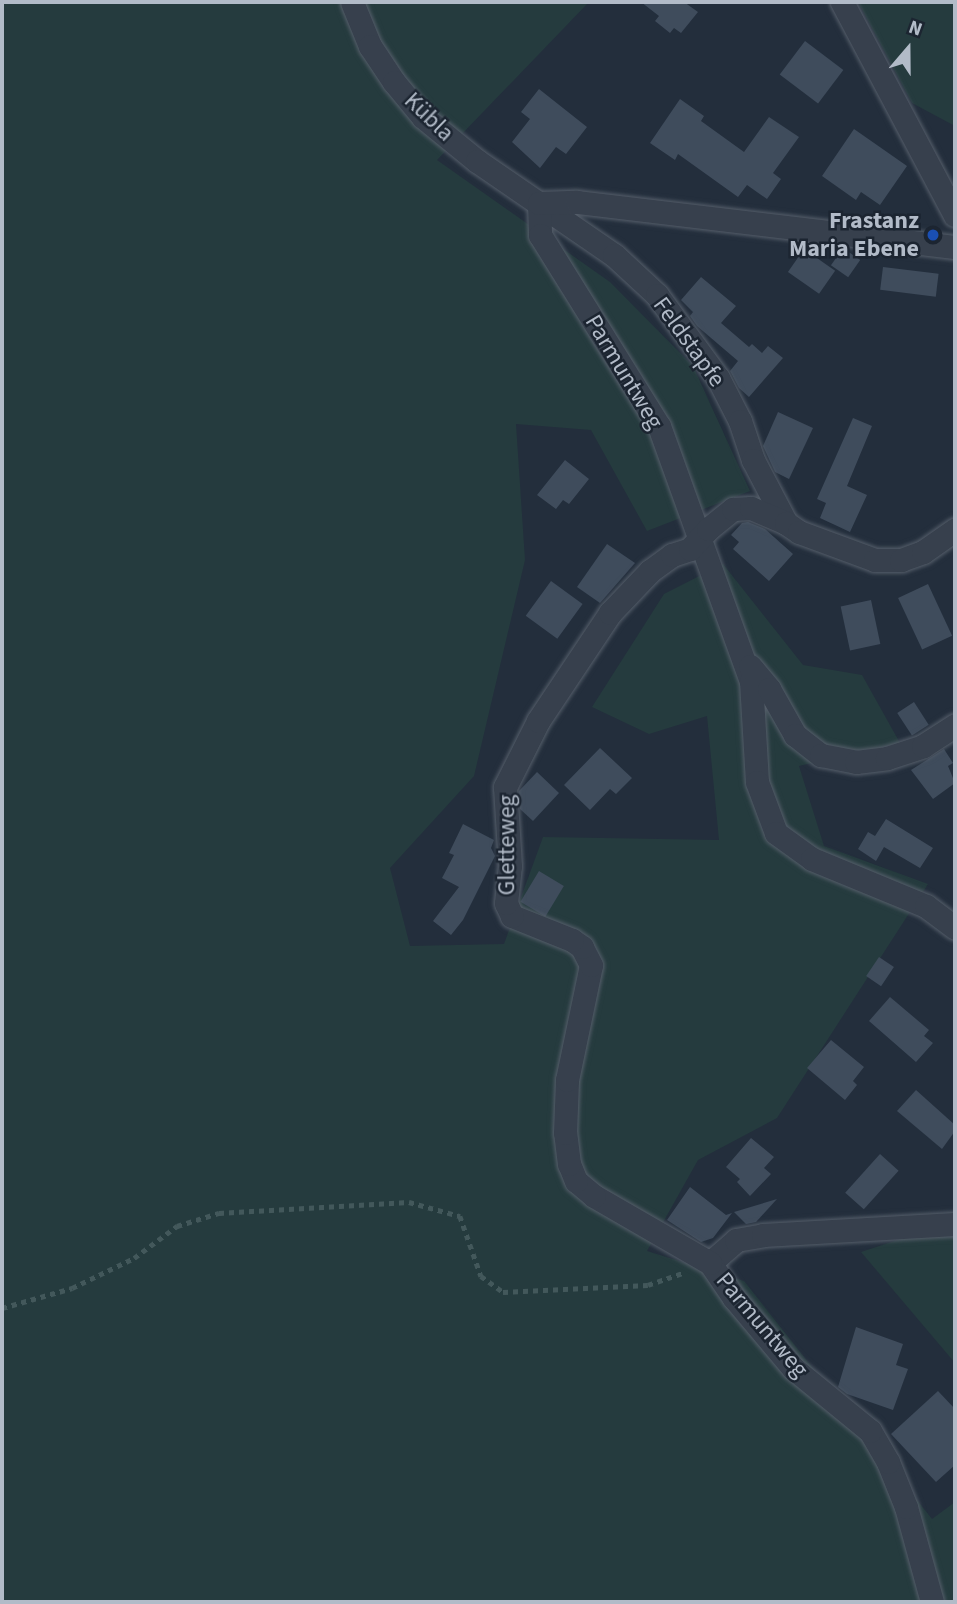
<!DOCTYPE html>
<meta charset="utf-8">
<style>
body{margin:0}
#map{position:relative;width:957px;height:1604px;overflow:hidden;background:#232e3c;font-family:"Source Sans 3",sans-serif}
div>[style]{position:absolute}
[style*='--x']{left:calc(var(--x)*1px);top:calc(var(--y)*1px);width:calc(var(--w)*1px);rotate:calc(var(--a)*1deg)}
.green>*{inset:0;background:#253b3e}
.building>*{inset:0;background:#3f4c5c;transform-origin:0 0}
.path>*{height:4.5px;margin-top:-2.25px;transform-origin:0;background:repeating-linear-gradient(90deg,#43585b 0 5px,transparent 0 10px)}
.roads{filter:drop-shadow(0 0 2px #555e6a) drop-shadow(0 0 2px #555e6a)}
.minor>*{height:23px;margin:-11.5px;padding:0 11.5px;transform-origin:11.5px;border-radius:11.5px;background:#37404d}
.dots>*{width:19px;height:19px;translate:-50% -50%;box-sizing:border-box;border:4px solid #1c2531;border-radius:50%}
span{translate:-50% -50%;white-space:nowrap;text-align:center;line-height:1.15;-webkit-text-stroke:5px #1c2531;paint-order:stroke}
.street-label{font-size:24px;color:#b2bbc8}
.poi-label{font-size:24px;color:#b2bbc8;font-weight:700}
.right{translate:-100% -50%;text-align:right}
.frame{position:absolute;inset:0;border:4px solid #b2bbc8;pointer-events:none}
.north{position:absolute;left:873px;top:14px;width:70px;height:70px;-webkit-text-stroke:5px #1c2531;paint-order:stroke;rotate:20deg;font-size:19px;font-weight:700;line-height:28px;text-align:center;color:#b2bbc8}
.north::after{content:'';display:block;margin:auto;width:24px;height:32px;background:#b2bbc8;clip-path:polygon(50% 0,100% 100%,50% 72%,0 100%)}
</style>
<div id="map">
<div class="green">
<div style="clip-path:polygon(2px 2px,589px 2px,437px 160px,610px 282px,693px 366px,750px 491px,647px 531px,591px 430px,516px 424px,525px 560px,474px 776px,390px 868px,410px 946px,504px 944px,543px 837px,719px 840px,707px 716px,649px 734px,592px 707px,664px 594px,723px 564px,803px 665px,862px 675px,900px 743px,799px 766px,824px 846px,928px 884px,777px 1118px,698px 1160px,647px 1251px,744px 1281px,932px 1519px,955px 1502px,955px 1602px,2px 1602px)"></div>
<div style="clip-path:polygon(858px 2px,955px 2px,955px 126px,912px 103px)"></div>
<div style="clip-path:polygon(955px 1221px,955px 1363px,861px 1252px)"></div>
</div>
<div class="building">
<div style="clip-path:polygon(641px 2px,684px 2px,698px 12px,681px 33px,674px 28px,670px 33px,655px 21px,659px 16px)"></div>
<div style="left:805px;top:41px;width:48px;height:42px;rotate:37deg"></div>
<div style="clip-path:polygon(539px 89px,587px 127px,566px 154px,556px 147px,540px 168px,512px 142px,530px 119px,521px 112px)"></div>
<div style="clip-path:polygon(680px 99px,704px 116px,701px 121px,744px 152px,769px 117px,799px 137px,773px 173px,781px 179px,767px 199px,747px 185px,738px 197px,678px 154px,675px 160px,650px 143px)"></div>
<div style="clip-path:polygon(854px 129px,907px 166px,880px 205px,861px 192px,856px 200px,822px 176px)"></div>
<div style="left:843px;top:248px;width:21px;height:21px;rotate:35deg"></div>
<div style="left:804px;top:249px;width:38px;height:28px;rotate:35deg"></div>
<div style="left:883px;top:267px;width:56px;height:23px;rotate:7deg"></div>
<div style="clip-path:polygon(701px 277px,736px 306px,721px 323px,749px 347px,752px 344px,762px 353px,768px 346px,783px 358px,749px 397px,739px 388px,730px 371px,738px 361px,697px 326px,690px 316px,693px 312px,681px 300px)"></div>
<div style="clip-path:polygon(778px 412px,813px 428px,789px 479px,775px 472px,763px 446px)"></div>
<div style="clip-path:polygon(853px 418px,872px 426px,847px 486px,867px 495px,850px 532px,820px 518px,826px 503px,817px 499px)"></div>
<div style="clip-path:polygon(565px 460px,589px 479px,569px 504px,563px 500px,556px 509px,537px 495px)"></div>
<div style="clip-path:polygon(748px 522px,765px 529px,793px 554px,769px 581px,733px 549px,739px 542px,731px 535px,742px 523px)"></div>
<div style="clip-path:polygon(607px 544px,635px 563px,600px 603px,577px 587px)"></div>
<div style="left:551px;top:581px;width:39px;height:43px;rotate:36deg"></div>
<div style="left:928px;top:584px;width:57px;height:33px;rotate:65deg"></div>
<div style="left:871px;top:600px;width:45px;height:31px;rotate:78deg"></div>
<div style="left:914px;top:702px;width:27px;height:20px;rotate:57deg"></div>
<div style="clip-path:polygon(600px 748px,632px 778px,616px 794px,610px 789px,590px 810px,564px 785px)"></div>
<div style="clip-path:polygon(944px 749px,953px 763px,948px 766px,955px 783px,933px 799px,911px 770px)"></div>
<div style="clip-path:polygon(537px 772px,559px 793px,533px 821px,520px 809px,519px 791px)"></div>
<div style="clip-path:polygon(886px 819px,933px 848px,920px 868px,884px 847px,876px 861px,858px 849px,868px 832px,875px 836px)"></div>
<div style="clip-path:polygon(463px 824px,494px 840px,491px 848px,495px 856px,463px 920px,451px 935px,433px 921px,459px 887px,442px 878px,454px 855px,449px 853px)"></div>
<div style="left:539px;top:871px;width:29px;height:36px;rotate:31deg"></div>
<div style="left:879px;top:957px;width:18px;height:23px;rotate:34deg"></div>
<div style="clip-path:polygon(890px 997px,929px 1030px,924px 1036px,933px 1043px,916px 1062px,869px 1021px)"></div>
<div style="clip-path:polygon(831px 1040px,864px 1067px,853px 1081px,857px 1085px,845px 1100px,807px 1068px)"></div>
<div style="clip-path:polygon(916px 1090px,955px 1125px,955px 1131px,942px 1149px,897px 1111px)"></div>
<div style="clip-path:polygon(751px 1138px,774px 1157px,764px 1168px,771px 1174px,750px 1196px,737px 1182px,740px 1179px,726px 1167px)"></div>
<div style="left:880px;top:1154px;width:25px;height:52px;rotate:42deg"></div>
<div style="clip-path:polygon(690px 1187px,726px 1215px,732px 1213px,713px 1238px,701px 1242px,667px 1220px)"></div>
<div style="clip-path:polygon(777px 1199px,756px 1222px,746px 1224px,734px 1212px)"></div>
<div style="clip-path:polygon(856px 1327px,903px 1344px,896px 1365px,908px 1369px,893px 1410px,847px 1394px,838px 1387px)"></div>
<div style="clip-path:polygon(938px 1391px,955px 1409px,955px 1465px,936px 1482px,891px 1434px)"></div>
</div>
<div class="path">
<div style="--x:2;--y:1308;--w:73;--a:-15.9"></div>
<div style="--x:72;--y:1288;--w:69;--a:-25.8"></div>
<div style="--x:134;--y:1258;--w:54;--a:-36.7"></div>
<div style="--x:177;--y:1226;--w:44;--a:-17.2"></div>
<div style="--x:219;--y:1213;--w:190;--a:-3.3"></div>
<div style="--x:409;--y:1202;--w:53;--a:15.4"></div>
<div style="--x:460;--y:1216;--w:64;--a:70.7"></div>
<div style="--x:481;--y:1276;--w:27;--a:36"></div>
<div style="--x:503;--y:1292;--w:145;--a:-2.8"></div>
<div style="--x:648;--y:1285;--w:37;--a:-19"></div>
</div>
<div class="roads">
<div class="minor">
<div style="--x:352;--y:2;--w:48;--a:67.8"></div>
<div style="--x:370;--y:46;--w:43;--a:56.3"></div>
<div style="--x:394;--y:82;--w:45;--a:50.4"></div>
<div style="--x:423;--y:117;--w:70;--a:39.2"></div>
<div style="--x:477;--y:161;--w:166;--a:34.5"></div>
<div style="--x:614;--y:255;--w:59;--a:42.9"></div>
<div style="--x:657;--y:295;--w:103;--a:53.7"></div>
<div style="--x:718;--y:378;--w:48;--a:62.9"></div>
<div style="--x:740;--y:421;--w:41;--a:71.6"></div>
<div style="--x:753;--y:460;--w:71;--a:62.4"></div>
<div style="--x:842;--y:2;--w:241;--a:62.1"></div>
<div style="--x:539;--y:203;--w:32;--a:88"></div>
<div style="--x:540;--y:235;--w:225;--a:58.1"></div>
<div style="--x:659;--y:426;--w:271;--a:70.2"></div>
<div style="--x:751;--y:681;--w:101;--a:86.6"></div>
<div style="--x:757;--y:782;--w:54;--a:69.6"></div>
<div style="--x:776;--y:833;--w:44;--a:35.8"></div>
<div style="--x:812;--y:859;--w:123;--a:22.4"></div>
<div style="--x:926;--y:906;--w:36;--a:37"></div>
<div style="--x:539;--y:203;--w:38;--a:-2"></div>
<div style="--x:577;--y:202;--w:381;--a:6.8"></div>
<div style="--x:750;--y:666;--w:30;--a:50"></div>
<div style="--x:769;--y:689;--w:53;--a:60.5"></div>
<div style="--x:795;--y:735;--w:33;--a:38"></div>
<div style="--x:821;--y:755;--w:36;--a:11"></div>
<div style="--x:856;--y:762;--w:31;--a:-7"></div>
<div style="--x:887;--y:758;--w:38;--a:-18"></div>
<div style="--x:923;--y:746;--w:38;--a:-33"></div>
<div style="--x:710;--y:1263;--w:35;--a:-41"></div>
<div style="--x:736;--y:1240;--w:27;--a:-10"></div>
<div style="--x:763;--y:1235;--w:192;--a:-3.3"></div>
<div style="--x:932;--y:1602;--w:98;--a:-105.3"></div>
<div style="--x:906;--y:1507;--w:48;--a:-111.8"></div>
<div style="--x:888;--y:1462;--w:36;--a:-120"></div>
<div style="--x:870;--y:1431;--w:99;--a:-140.7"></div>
<div style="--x:793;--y:1368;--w:92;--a:-130.1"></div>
<div style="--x:734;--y:1298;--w:42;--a:-124.4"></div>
<div style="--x:710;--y:1263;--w:134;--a:-150"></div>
<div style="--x:594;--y:1196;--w:23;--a:-140"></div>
<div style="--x:576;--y:1181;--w:18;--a:-112"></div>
<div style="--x:569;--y:1164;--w:31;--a:-97"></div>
<div style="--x:565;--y:1133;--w:53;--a:-87.8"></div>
<div style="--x:567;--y:1080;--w:117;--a:-78.2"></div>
<div style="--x:591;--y:965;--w:20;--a:-117"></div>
<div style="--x:582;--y:947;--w:12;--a:-145"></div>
<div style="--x:572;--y:940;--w:65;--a:-158.2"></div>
<div style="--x:512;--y:916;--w:14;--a:-115"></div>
<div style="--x:506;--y:903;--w:37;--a:-84"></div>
<div style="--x:510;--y:866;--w:79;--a:-93.6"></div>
<div style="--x:505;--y:787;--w:74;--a:-63.4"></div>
<div style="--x:538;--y:721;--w:130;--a:-56.3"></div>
<div style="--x:610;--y:613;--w:58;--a:-46.4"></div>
<div style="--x:650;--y:571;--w:27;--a:-36"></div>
<div style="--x:672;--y:555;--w:19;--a:-18"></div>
<div style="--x:690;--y:549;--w:27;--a:-48"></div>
<div style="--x:708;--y:529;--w:32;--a:-39"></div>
<div style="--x:733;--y:509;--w:18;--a:-3"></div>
<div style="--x:751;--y:508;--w:38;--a:23"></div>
<div style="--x:786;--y:523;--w:16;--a:35"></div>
<div style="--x:799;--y:532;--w:81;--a:20.2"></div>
<div style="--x:875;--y:560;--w:26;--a:0"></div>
<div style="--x:901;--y:560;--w:23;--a:-20"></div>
<div style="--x:923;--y:552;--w:39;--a:-35"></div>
</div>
</div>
<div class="dots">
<div style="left:933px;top:235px;background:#1a4fb4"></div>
</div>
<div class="street-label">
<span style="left:429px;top:117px;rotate:44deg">Kübla</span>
<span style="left:689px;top:342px;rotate:54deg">Feldstapfe</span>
<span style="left:624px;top:372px;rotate:59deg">Parmuntweg</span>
<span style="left:507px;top:845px;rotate:-90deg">Gletteweg</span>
<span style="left:762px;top:1325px;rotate:50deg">Parmuntweg</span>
</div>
<div class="poi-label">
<span class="right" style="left:919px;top:235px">Frastanz<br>Maria Ebene</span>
</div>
<div class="frame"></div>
<div class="north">N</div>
</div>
